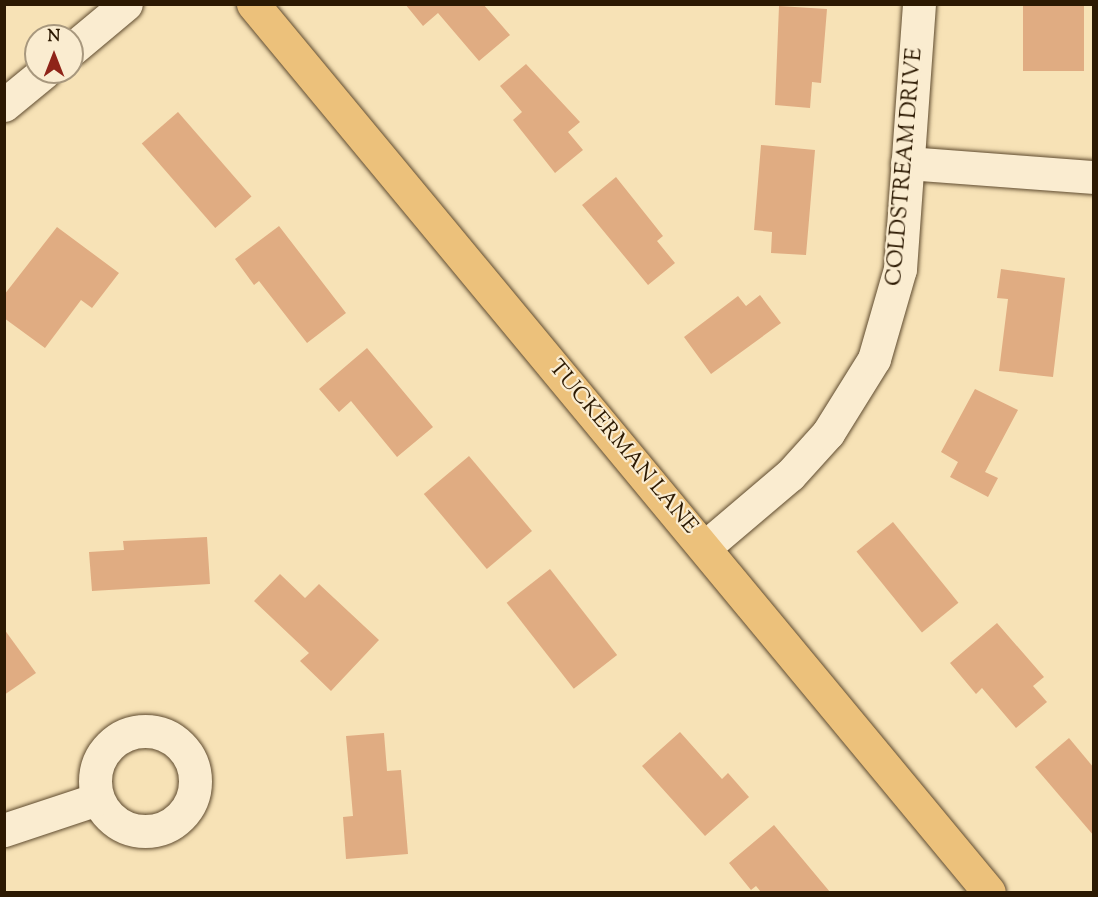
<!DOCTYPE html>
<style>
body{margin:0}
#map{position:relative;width:1098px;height:897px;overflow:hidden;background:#f7e2b6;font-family:"Sorts Mill Goudy",serif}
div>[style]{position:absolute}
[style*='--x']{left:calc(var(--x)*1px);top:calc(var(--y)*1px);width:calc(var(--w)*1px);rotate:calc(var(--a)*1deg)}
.building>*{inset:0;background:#e0ac82;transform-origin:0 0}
.roads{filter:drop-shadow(0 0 2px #5f4b2f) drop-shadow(0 0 2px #5f4b2f)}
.minor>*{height:33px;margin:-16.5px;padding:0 16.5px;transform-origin:16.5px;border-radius:16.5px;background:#faecd0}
.minor>.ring{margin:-16.5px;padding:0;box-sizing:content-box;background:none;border:33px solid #faecd0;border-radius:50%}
.major>*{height:33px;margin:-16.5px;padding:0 16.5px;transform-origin:16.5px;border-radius:16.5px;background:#ecc17b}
span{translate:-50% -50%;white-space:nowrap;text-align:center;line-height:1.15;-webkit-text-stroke:4.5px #faecd0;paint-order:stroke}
.street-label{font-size:22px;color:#2c1902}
.frame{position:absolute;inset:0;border:6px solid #2c1902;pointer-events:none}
.north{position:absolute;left:24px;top:24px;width:60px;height:60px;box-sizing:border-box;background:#faecd0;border:2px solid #a8987e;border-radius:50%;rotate:0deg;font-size:16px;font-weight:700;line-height:24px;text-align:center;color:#2c1902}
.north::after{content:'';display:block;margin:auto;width:21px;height:27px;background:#8f2418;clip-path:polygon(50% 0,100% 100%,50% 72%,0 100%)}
</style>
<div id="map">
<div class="building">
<div style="clip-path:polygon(405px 4px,483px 4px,510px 35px,479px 61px,438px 13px,423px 26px)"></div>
<div style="left:1023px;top:4px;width:61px;height:67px"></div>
<div style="clip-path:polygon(779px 6px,827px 9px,821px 83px,812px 82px,810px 108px,775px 105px)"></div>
<div style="clip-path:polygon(526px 64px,580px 122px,568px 132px,583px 150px,555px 173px,513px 120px,522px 112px,500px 86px)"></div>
<div style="left:178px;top:112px;width:112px;height:48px;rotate:49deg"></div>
<div style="clip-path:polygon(761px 145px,815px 150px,806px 255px,771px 253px,772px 232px,754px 230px)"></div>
<div style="clip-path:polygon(616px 177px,663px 236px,657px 241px,675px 263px,648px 285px,582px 205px)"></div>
<div style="clip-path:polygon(279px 226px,346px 313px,307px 343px,259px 281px,254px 285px,235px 259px)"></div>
<div style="clip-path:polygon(57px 227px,119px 273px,92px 308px,81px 300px,45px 348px,4px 318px,4px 295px)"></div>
<div style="clip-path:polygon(1001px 269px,1065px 278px,1053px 377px,999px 371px,1008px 299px,997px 298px)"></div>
<div style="clip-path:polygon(760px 295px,781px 323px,711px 374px,684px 337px,738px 296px,746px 306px)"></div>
<div style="clip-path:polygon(367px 348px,433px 427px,397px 457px,351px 401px,339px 412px,319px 389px)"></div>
<div style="clip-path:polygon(975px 389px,1018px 410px,985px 472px,998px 478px,988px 497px,950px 477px,958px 462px,941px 452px)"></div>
<div style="left:469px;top:456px;width:98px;height:59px;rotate:50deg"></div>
<div style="left:893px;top:522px;width:104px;height:47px;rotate:51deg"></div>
<div style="clip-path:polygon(207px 537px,210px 584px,92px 591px,89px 552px,124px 550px,123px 541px)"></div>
<div style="left:550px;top:569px;width:109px;height:55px;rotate:52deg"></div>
<div style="clip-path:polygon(280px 574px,305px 598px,319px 584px,379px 640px,331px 691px,300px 661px,309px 653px,254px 601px)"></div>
<div style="clip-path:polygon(997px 623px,1044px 677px,1033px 686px,1047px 702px,1016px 728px,982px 688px,976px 694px,950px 663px)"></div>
<div style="clip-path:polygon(4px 629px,36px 673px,4px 695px)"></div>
<div style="clip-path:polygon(680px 732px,722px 779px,728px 773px,749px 797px,705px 836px,642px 766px)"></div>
<div style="clip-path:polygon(384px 733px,387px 771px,401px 770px,408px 854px,346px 859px,343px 817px,353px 816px,346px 736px)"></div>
<div style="clip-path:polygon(1069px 738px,1094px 768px,1094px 836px,1035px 767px)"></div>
<div style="clip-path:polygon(774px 825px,830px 892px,761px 892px,756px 886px,751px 890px,729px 863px)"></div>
</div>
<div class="roads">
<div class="minor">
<div style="--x:72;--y:49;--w:70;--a:-39.8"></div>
<div style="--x:4;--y:105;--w:52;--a:-39.5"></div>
<div style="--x:907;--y:163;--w:188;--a:4.3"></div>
<div style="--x:705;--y:547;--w:111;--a:-40.3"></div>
<div style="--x:790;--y:475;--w:57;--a:-47.9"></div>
<div style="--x:828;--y:433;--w:87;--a:-58.1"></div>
<div style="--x:874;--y:359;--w:94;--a:-73.9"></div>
<div style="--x:900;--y:269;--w:266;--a:-85.9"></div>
<div class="ring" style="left:95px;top:731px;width:67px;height:67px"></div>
<div style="--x:4;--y:830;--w:98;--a:-18.4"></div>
</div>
<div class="major">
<div style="--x:253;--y:4;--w:1153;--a:50.35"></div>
</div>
</div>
<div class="street-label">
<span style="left:906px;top:167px;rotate:-85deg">COLDSTREAM DRIVE</span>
<span style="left:622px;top:448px;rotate:50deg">TUCKERMAN LANE</span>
</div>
<div class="frame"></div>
<div class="north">N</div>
</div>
